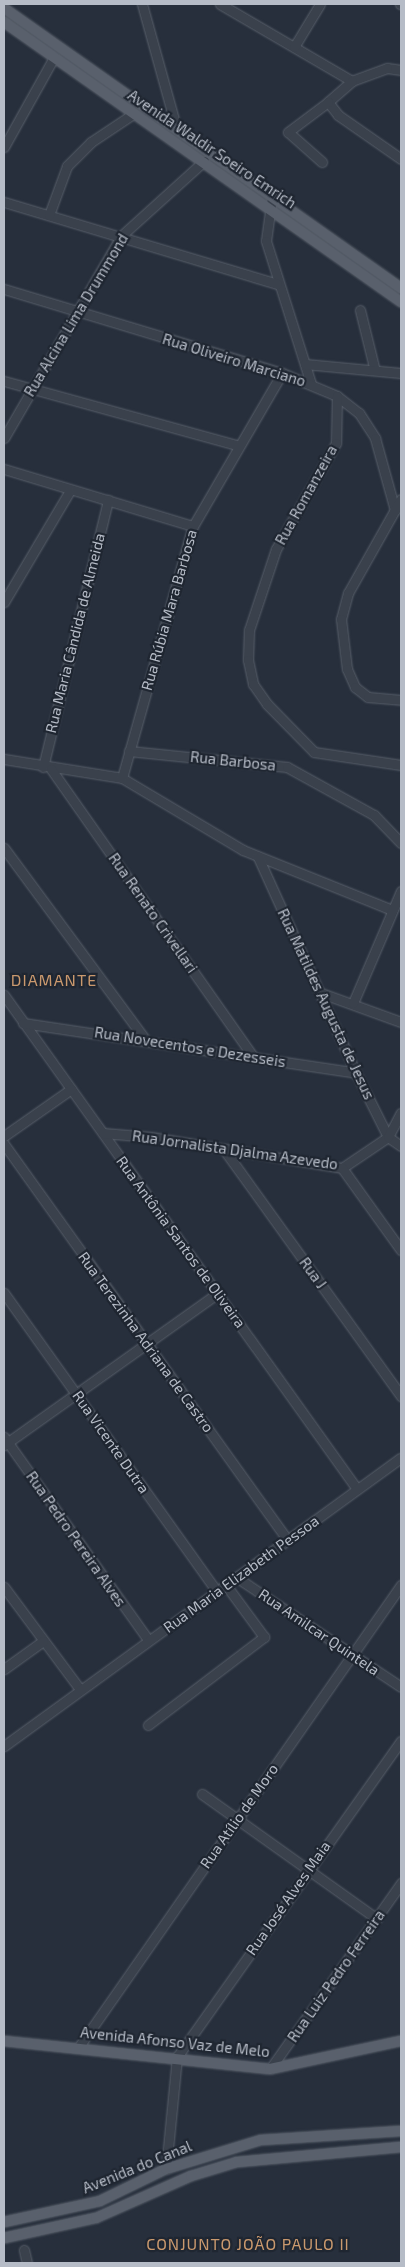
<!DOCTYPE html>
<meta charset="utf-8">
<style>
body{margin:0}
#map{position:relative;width:405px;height:2267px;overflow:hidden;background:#272f3c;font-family:"Exo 2",sans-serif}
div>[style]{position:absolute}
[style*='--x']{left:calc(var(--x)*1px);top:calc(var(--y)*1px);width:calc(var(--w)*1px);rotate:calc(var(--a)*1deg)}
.roads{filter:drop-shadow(0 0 1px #585f6a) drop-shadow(0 0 1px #585f6a)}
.minor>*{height:9px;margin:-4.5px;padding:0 4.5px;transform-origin:4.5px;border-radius:4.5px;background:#3a414c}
.major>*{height:10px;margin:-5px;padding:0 5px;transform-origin:5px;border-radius:5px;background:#59606c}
span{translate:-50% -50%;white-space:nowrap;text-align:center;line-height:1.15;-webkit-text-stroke:4.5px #1f2631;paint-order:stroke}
.street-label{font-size:15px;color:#b6bcc7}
.neighbourhood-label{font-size:16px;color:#ca996e;letter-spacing:1px}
.frame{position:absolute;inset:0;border:5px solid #b6bcc7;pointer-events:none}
</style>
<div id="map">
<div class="roads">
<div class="minor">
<div style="--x:142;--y:4;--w:128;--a:74.5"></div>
<div style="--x:220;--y:4;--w:153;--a:30.3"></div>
<div style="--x:400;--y:4;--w:1;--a:0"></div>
<div style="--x:294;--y:47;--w:50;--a:-58.8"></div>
<div style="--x:401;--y:70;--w:14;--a:-172"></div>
<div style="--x:387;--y:68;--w:37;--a:160"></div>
<div style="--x:352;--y:81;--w:32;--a:139"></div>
<div style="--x:328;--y:102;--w:16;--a:52"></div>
<div style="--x:338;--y:115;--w:77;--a:34.9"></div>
<div style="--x:4;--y:147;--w:103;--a:-60.9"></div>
<div style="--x:322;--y:162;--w:45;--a:-138.6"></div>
<div style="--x:288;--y:132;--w:50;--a:-36.9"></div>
<div style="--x:272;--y:197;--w:44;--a:97.8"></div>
<div style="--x:266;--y:241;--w:150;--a:72.5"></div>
<div style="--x:4;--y:202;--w:285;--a:16.7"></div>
<div style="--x:49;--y:215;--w:52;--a:-69.8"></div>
<div style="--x:67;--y:166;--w:34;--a:-45"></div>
<div style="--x:91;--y:142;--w:50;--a:-33.7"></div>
<div style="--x:4;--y:289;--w:290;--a:16.8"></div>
<div style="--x:282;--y:373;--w:60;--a:22.7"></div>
<div style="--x:337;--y:396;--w:28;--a:38"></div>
<div style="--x:359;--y:413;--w:30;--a:57"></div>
<div style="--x:375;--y:438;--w:75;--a:74.5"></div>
<div style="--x:360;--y:310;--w:59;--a:76.2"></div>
<div style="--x:305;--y:364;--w:96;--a:5.4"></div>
<div style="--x:4;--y:381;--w:242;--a:15.4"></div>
<div style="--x:337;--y:396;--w:47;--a:91.2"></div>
<div style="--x:336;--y:443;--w:122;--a:119.5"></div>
<div style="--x:276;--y:549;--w:85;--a:108.4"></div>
<div style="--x:249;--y:630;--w:30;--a:92"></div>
<div style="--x:248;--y:660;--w:25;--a:78"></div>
<div style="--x:253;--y:684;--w:24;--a:55"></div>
<div style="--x:267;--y:704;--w:67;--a:45.6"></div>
<div style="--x:314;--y:752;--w:88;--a:8.5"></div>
<div style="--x:4;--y:438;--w:233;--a:-59.9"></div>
<div style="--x:121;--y:236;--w:112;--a:-42.1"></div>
<div style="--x:4;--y:469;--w:197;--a:16.8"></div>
<div style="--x:401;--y:499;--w:108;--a:119.4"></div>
<div style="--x:348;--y:593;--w:27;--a:105"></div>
<div style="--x:341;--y:619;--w:50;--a:83.2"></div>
<div style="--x:347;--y:669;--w:20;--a:66"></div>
<div style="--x:355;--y:687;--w:16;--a:38"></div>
<div style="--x:368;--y:697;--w:33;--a:5"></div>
<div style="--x:4;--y:602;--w:128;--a:-59.4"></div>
<div style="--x:129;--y:751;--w:159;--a:5.8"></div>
<div style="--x:287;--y:767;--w:99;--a:28.9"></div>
<div style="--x:374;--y:815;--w:39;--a:46"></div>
<div style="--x:4;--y:759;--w:120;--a:9.1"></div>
<div style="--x:122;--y:778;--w:141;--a:30.8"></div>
<div style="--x:243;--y:850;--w:161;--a:21.9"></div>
<div style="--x:43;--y:767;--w:275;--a:-76.3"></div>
<div style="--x:51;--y:769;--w:353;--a:54.9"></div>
<div style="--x:122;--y:778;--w:262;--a:-74.3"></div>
<div style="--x:193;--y:526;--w:177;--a:-59.8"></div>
<div style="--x:4;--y:848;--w:237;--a:53.6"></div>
<div style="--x:258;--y:857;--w:237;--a:65.6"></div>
<div style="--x:356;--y:1073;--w:72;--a:63.4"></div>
<div style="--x:388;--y:1137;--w:16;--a:35"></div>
<div style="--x:321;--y:993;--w:85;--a:19.9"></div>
<div style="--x:4;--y:995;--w:607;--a:54.45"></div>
<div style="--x:353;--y:1003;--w:122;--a:-66.8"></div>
<div style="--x:23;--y:1023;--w:337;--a:8.5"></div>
<div style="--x:103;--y:1133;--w:48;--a:4.8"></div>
<div style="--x:151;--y:1137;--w:193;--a:9.2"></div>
<div style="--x:342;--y:1168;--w:55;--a:-34"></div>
<div style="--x:388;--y:1137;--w:27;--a:-62"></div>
<div style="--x:4;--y:1136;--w:82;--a:-35"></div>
<div style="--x:4;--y:1144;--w:487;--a:54.4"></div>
<div style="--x:225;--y:1151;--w:302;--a:54.3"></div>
<div style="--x:342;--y:1168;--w:101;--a:54.3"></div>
<div style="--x:4;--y:1293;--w:367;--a:54.5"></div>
<div style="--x:4;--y:1437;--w:249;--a:54.6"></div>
<div style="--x:4;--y:1445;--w:262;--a:-35.4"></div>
<div style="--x:236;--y:1577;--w:198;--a:33.7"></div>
<div style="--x:4;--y:1587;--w:126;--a:53.4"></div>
<div style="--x:4;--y:1669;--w:48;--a:-35.7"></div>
<div style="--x:148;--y:1725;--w:146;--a:-37.2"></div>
<div style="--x:264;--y:1637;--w:64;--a:-126.2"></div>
<div style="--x:4;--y:1746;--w:490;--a:-36"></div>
<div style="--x:202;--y:1794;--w:215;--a:35.5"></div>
<div style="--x:78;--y:2048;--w:565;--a:-55.1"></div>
<div style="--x:270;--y:2069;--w:228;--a:-54.8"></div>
<div style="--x:166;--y:2169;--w:113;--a:-84.4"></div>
<div style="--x:177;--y:2057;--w:387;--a:-54.7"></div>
<div style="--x:24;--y:2250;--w:13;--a:77"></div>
</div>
<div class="major">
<div style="--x:4;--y:8;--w:486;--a:35.2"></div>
<div style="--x:4;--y:22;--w:486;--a:35.2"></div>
<div style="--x:4;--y:2041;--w:267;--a:6"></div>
<div style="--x:270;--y:2069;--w:134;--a:-12.1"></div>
<div style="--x:4;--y:2222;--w:98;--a:-12.3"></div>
<div style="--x:100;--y:2201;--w:73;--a:-25.9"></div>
<div style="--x:166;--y:2169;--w:99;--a:-17"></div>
<div style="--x:261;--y:2140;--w:140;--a:-3.7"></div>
<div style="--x:4;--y:2238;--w:94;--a:-12.3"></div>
<div style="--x:96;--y:2218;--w:104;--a:-23.9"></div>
<div style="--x:191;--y:2176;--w:48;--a:-16.9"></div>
<div style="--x:237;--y:2162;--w:165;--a:-5.2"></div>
</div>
</div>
<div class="street-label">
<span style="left:212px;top:149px;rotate:34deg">Avenida Waldir Soeiro Emrich</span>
<span style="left:76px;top:315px;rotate:-59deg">Rua Alcina Lima Drummond</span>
<span style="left:234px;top:360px;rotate:17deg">Rua Oliveiro Marciano</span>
<span style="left:306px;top:495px;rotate:-61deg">Rua Romanzeira</span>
<span style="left:169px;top:610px;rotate:-74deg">Rua Rúbia Mara Barbosa</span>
<span style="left:75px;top:633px;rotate:-76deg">Rua Maria Cândida de Almeida</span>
<span style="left:233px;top:761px;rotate:6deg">Rua Barbosa</span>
<span style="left:153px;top:913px;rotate:55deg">Rua Renato Crivellari</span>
<span style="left:326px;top:1004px;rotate:65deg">Rua Matildes Augusta de Jesus</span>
<span style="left:190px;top:1047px;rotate:9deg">Rua Novecentos e Dezesseis</span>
<span style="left:235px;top:1150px;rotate:8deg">Rua Jornalista Djalma Azevedo</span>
<span style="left:181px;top:1242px;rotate:54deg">Rua Antônia Santos de Oliveira</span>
<span style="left:313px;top:1273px;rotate:54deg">Rua J</span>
<span style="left:146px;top:1342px;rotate:54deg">Rua Terezinha Adriana de Castro</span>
<span style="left:111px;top:1442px;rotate:55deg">Rua Vicente Dutra</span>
<span style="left:76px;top:1539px;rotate:55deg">Rua Pedro Pereira Alves</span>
<span style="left:241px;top:1574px;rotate:-36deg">Rua Maria Elizabeth Pessoa</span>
<span style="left:319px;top:1632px;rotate:34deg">Rua Amilcar Quintela</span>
<span style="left:239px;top:1816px;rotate:-55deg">Rua Atílio de Moro</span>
<span style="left:288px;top:1898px;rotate:-55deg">Rua José Alves Maia</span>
<span style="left:336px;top:1976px;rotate:-55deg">Rua Luiz Pedro Ferreira</span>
<span style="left:175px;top:2042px;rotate:6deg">Avenida Afonso Vaz de Melo</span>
<span style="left:137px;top:2167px;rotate:-22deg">Avenida do Canal</span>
</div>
<div class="neighbourhood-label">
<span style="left:54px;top:980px">DIAMANTE</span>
<span style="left:248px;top:2244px">CONJUNTO JOÃO PAULO II</span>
</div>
<div class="frame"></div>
</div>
